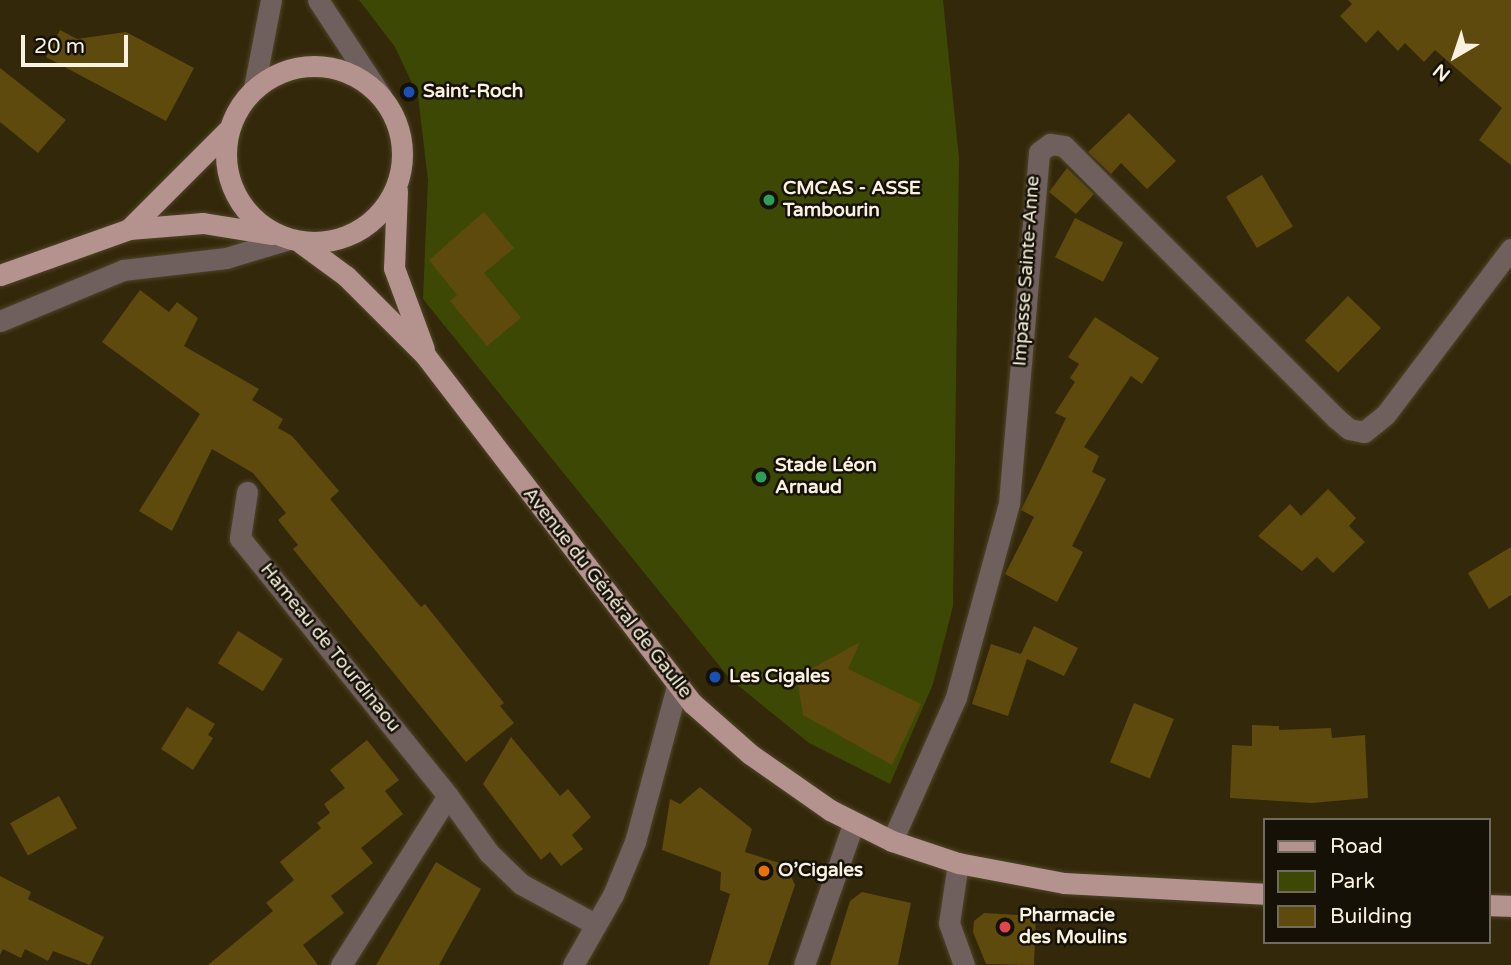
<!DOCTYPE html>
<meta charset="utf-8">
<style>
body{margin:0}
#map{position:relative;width:1511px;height:965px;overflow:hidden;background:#33280a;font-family:"Varela Round",sans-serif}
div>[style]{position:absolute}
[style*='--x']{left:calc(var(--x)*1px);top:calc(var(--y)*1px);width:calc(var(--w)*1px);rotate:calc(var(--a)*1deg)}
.green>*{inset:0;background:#3d4805}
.building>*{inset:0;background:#5f4a0d;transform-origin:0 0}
.roads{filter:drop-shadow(0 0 2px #4f4428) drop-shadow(0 0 2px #4f4428)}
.minor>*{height:21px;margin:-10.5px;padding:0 10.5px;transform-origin:10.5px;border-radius:10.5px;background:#6f5f5d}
.major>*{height:21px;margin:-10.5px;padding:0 10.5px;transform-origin:10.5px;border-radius:10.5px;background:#b4938f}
.major>.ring{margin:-10.5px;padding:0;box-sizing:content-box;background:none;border:21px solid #b4938f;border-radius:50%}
.dots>*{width:19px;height:19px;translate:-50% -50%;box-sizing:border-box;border:4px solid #161106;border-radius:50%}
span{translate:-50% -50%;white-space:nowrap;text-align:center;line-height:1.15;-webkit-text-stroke:5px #161106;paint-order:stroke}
.poi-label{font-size:19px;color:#f9f2e1;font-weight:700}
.left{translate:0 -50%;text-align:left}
.street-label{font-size:19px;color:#f9f2e1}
.legend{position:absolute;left:1263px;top:818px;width:228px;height:126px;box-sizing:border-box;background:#161106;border:2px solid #716b5e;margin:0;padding:9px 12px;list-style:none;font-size:21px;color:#f9f2e1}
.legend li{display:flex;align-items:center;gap:14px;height:35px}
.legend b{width:35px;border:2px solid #716b5e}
.north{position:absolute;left:1420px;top:21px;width:70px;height:70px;-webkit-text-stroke:5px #161106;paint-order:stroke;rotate:219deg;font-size:19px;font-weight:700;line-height:28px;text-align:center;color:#f9f2e1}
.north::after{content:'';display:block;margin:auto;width:24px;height:32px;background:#f9f2e1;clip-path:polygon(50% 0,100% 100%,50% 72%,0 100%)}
.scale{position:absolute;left:21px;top:35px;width:107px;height:32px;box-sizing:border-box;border:4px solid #f9f2e1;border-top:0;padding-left:9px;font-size:21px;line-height:24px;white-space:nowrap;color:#f9f2e1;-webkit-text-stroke:5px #161106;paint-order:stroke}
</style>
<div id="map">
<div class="green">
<div style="clip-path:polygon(359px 0,943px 0,959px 159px,953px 606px,933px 684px,890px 784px,809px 743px,730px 679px,423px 299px,428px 180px,418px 96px,395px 47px)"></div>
</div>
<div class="building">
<div style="clip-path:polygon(1348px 0,1511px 0,1511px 165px,1479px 140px,1502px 108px,1435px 50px,1424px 62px,1405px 43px,1398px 51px,1378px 30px,1366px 43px,1340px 16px,1352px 4px)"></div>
<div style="clip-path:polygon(60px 30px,77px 39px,126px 32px,194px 68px,166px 121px,46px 57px)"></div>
<div style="clip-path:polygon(0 68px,66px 120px,38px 153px,0 122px)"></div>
<div style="clip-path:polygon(1129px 113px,1176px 161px,1147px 189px,1121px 163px,1111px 174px,1088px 152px)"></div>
<div style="clip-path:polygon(1067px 168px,1094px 194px,1076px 214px,1049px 192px)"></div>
<div style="left:1262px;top:175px;width:60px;height:42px;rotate:59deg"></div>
<div style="clip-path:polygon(484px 212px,514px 248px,484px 273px,521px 318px,487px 346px,450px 301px,457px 295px,429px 260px)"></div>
<div style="left:1075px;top:218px;width:54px;height:44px;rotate:27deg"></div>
<div style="clip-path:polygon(140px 290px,169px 312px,177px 302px,198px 318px,184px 346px,259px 389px,252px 400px,283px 419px,278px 428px,292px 436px,339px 491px,330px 499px,421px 607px,425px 604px,504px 703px,500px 706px,514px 723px,466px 762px,293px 549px,298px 545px,278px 520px,286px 513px,253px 473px,212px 449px,172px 531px,139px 511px,200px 414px,102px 342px)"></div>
<div style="left:1348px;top:296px;width:46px;height:62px;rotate:44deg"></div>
<div style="clip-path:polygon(1095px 317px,1159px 358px,1142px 384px,1131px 376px,1084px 447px,1099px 456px,1092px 472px,1106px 479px,1072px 546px,1083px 552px,1057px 602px,1005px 574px,1034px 517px,1021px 510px,1066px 418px,1055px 413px,1075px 382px,1070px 378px,1079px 364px,1068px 357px)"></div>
<div style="clip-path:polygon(1328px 489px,1356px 518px,1349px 526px,1365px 542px,1333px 573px,1317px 557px,1302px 571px,1258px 536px,1290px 504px,1301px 516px)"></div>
<div style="clip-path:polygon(1511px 547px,1511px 595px,1489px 609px,1468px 573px)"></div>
<div style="clip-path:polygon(1034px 626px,1078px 648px,1064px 676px,1027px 659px,1008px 716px,972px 704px,991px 644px,1021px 654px)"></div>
<div style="left:238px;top:631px;width:53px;height:38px;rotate:32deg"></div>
<div style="clip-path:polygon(860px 642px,848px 669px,921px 704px,892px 765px,803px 715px,798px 684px,802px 674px)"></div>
<div style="left:1134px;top:703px;width:43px;height:64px;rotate:22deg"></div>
<div style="clip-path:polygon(187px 707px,215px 724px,208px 735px,213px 738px,193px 770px,161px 749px)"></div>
<div style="clip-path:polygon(1252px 725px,1279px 726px,1279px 730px,1331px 728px,1332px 738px,1365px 735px,1368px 798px,1312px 803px,1230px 798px,1232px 745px,1252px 746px)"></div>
<div style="clip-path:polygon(511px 737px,560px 796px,568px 789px,591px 817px,572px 835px,583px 849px,561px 866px,550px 852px,541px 860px,483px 784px)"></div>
<div style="clip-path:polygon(367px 740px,399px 780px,385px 791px,403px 814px,361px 848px,373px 863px,331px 896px,344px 913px,303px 945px,318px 965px,208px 965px,273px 911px,266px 903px,294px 880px,280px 862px,321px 828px,317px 823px,330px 813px,324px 804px,345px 788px,330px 770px)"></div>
<div style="clip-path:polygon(700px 787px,752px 829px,745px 852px,786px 865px,795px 885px,768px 965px,709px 965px,730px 894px,720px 890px,721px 872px,662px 850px,670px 799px,680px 804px)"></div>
<div style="left:59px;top:796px;width:37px;height:56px;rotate:61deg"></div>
<div style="clip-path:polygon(436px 862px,481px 889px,439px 965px,376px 965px)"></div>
<div style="clip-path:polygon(0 876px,31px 892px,28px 899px,104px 937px,90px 965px,53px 951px,48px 961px,25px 949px,21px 958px,3px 949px,0 955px)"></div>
<div style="clip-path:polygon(862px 892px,911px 903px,898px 965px,830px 965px,850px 901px)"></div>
<div style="clip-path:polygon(984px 913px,1036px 916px,1034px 965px,986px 964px,973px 932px,974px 921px)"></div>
</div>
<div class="roads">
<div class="minor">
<div style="--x:318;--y:0;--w:115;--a:56.7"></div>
<div style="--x:254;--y:88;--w:90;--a:-79.1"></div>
<div style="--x:0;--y:321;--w:133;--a:-22.5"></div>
<div style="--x:123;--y:270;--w:104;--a:-6.6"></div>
<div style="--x:226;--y:258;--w:66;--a:-16.8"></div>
<div style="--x:247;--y:492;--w:47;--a:98.7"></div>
<div style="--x:240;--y:538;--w:331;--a:51.1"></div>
<div style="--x:892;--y:841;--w:158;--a:-66"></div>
<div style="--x:956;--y:697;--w:201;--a:-74.7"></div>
<div style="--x:1009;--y:503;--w:352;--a:-85.1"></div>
<div style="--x:1039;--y:152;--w:14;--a:-36"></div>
<div style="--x:1050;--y:144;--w:14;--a:8"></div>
<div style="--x:1064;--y:146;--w:385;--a:45"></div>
<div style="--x:1336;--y:418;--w:17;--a:40"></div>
<div style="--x:1349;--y:429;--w:15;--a:11"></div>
<div style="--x:1364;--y:432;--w:28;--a:-39"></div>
<div style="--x:1386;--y:414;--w:207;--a:-52.9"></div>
<div style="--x:958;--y:863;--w:61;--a:98.5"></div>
<div style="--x:949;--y:923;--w:45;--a:70.3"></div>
<div style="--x:341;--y:965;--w:200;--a:-57.7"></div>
<div style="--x:448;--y:796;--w:70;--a:54.3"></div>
<div style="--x:489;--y:853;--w:45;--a:44.1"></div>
<div style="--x:521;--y:884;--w:84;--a:28.4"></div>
<div style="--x:573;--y:965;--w:81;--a:-60.3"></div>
<div style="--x:613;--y:895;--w:57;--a:-67.5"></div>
<div style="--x:635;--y:842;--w:162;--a:-74.9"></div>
<div style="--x:804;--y:965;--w:149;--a:-70.8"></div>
</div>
<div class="major">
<div class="ring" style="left:226px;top:66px;width:155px;height:155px"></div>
<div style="--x:397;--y:191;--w:77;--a:92.2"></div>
<div style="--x:394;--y:268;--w:86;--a:69.7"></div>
<div style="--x:129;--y:229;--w:139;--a:-45"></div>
<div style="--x:301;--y:243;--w:56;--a:36.3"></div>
<div style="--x:346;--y:276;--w:112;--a:45"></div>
<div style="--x:425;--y:355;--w:439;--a:52.5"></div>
<div style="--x:692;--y:703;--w:77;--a:41.3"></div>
<div style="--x:750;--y:754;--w:98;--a:35"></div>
<div style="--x:830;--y:810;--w:69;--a:26.6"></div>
<div style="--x:892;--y:841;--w:70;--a:18.4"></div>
<div style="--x:958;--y:863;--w:108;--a:10.7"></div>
<div style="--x:1064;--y:883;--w:200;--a:3.1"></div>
<div style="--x:0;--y:275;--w:137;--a:-19.6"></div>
<div style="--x:129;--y:229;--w:74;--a:-4.6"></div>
<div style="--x:203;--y:223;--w:70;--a:9.1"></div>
<div style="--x:1488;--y:905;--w:23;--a:2"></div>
</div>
</div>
<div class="dots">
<div style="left:409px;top:92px;background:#1a4fb4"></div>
<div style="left:769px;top:200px;background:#2e9e5b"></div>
<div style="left:761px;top:477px;background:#2e9e5b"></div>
<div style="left:715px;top:677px;background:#1a4fb4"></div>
<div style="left:764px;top:871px;background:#e8710a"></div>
<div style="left:1005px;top:927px;background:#e0444e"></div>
</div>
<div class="poi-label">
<span class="left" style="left:423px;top:92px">Saint-Roch</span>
<span class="left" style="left:783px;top:200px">CMCAS - ASSE<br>Tambourin</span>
<span class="left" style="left:775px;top:477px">Stade Léon<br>Arnaud</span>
<span class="left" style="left:729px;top:677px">Les Cigales</span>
<span class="left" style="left:778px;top:871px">O’Cigales</span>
<span class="left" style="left:1019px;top:927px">Pharmacie<br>des Moulins</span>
</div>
<div class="street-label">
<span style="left:1027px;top:271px;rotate:-86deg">Impasse Sainte-Anne</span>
<span style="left:607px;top:593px;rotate:52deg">Avenue du Général de Gaulle</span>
<span style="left:330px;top:648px;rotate:51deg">Hameau de Tourdinaou</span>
</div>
<ul class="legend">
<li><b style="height:9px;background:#b4938f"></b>Road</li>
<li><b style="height:19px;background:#3d4805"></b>Park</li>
<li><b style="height:19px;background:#5f4a0d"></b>Building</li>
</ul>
<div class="north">N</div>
<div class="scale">20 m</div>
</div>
